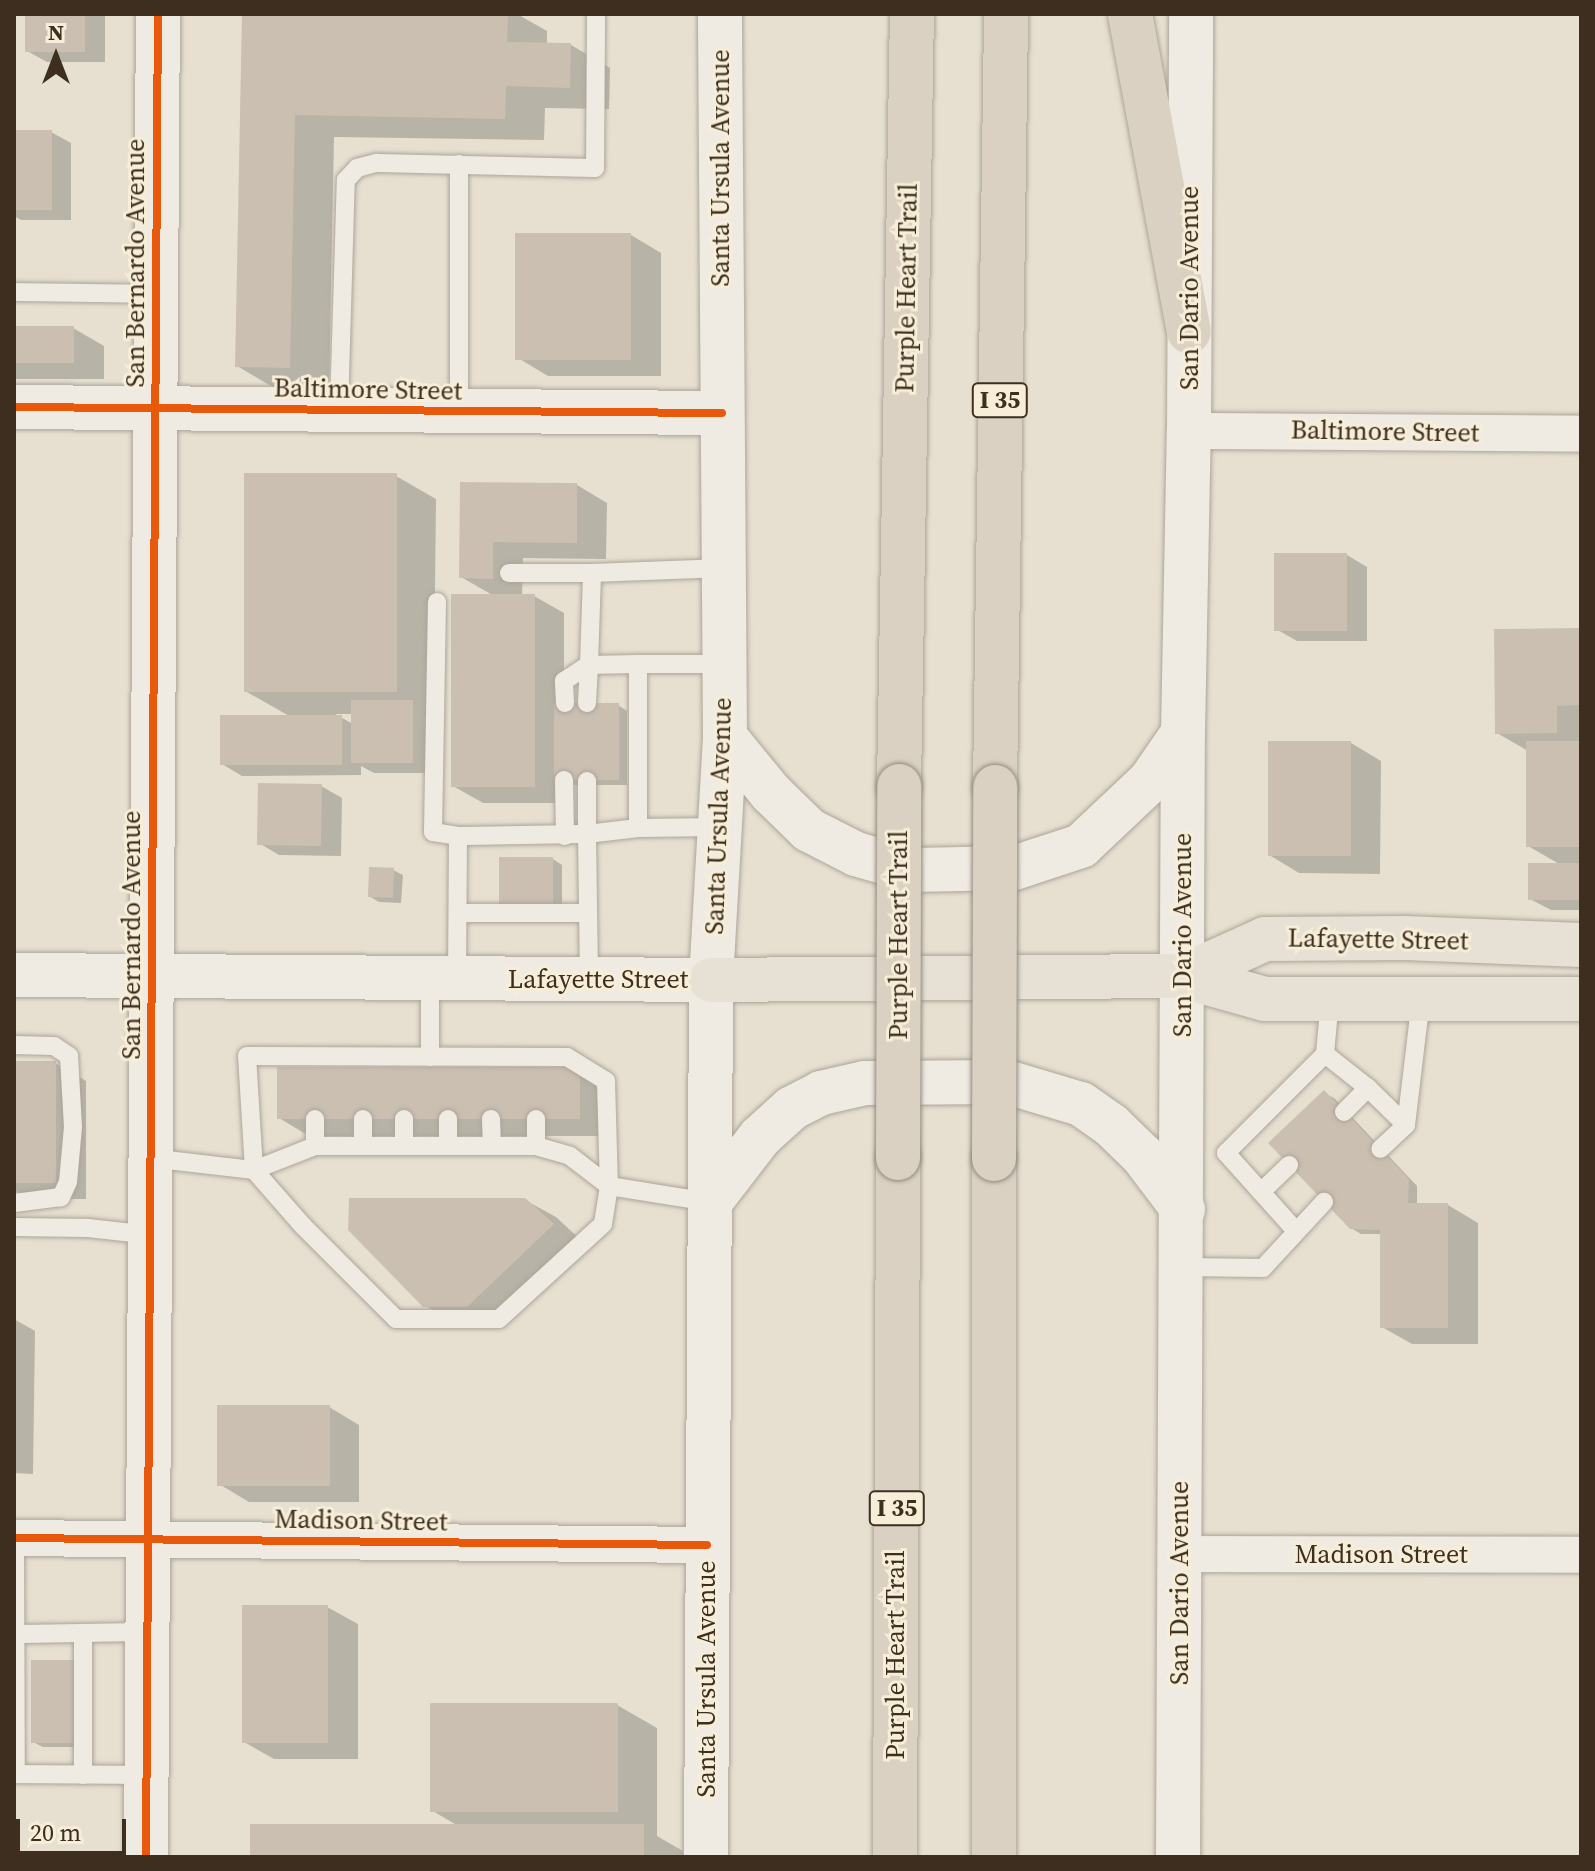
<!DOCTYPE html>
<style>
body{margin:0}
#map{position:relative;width:1595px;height:1871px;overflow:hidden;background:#e7e0d1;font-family:"Source Serif 4",serif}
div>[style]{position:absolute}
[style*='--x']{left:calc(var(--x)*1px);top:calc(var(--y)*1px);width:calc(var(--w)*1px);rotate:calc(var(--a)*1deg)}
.shadow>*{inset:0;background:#0003}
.building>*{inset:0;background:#cbbfb2;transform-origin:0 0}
.roads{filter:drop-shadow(0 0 2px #ada599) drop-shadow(0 0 2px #ada599)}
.service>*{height:18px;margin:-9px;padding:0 9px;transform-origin:9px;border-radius:9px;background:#efebe3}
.minor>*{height:36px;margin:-18px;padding:0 18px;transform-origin:18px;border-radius:18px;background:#efebe3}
.tertiary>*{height:44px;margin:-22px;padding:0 22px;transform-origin:22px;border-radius:22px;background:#efebe3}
.secondary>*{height:44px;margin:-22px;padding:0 22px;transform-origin:22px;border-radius:22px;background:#efebe3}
.primary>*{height:44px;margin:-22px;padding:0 22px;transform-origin:22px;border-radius:22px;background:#e6e1d4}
.motorway>*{height:44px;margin:-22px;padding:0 22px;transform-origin:22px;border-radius:22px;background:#dad1c2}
.bridges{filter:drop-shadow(0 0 2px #928b80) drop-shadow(0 0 2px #928b80)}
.motorway-bridge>*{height:44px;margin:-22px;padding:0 22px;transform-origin:22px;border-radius:22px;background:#dad1c2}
.cycleway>*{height:8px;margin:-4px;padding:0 4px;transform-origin:4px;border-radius:4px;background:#e8590c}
span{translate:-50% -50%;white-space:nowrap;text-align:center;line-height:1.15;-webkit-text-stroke:6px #f7eed8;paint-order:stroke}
.shield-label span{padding:2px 6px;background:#f7eed8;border:2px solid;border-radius:6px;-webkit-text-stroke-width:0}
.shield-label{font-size:24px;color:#3d2e20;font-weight:700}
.street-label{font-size:26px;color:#3d2e20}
.frame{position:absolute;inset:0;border:16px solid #3d2e20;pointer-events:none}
.north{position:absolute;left:16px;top:16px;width:80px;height:80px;-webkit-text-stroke:6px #f7eed8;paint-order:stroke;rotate:0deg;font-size:22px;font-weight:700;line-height:32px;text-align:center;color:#3d2e20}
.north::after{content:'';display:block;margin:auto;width:28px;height:36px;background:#3d2e20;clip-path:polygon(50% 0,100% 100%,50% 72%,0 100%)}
.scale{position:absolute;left:16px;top:1819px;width:110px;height:36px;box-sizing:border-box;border:4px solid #3d2e20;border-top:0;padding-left:10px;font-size:24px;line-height:28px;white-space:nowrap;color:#3d2e20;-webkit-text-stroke:6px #f7eed8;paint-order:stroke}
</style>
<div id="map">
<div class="shadow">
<div style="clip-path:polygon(27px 14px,105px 14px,105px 62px,47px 62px,27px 51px)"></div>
<div style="clip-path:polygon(244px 14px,517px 14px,547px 31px,547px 45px,571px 45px,610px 68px,609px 109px,545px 108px,544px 140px,334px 137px,329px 389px,276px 389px,237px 366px)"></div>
<div style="clip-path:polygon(14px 132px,51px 132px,71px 143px,71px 220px,21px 220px,14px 216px)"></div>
<div style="clip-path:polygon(631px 235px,661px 253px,661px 376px,548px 376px,518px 358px)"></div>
<div style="clip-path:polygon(14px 328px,73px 328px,104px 346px,104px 379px,14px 379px)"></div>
<div style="clip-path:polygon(evenodd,396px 476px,436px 499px,433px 773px,374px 773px,361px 766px,361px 775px,242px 776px,222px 764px,291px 717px,245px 691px,396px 476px,335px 714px,353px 714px,353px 724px,335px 714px)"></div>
<div style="clip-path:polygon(462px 484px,577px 485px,607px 503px,606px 559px,523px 558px,522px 596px,534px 596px,564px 613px,564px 705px,618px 705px,627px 711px,627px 785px,564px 785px,564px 803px,483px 803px,453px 786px,494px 596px,461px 577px)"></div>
<div style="clip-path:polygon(1347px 555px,1367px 567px,1367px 641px,1297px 641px,1276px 629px)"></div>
<div style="clip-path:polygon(1581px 630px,1581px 910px,1551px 910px,1530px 899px,1561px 865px,1528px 846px,1528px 751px,1497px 733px)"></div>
<div style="clip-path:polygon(1351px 743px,1381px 761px,1380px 874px,1299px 873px,1269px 855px)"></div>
<div style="clip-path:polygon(321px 786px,342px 798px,341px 856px,279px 855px,259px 843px)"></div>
<div style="clip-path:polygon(553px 859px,562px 865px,562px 909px,511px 909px)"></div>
<div style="clip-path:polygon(393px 870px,403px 875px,401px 903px,379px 902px,369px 896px)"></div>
<div style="clip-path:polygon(14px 1063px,55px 1063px,86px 1081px,86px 1199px,30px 1199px,14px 1190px)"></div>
<div style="clip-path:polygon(579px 1069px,610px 1086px,610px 1136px,309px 1136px,279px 1118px)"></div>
<div style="clip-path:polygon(1324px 1093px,1334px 1098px,1417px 1186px,1417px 1205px,1448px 1205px,1478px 1223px,1478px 1344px,1412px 1344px,1382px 1327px,1382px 1234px,1361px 1234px,1351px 1228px)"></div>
<div style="clip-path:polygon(525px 1200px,556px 1217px,583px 1242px,498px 1323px,455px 1323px,424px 1305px)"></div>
<div style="clip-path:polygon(14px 1319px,35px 1331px,33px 1474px,14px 1473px)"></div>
<div style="clip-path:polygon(329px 1407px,359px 1425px,359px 1502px,249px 1502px,219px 1484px)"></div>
<div style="clip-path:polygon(327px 1607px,358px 1624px,358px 1759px,274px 1759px,244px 1742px)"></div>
<div style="clip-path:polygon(33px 1662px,84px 1747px,43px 1747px,33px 1742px)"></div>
<div style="clip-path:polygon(617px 1705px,657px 1728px,657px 1836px,683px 1851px,683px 1857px,252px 1857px,460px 1827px,431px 1810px)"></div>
</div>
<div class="building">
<div style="left:25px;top:14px;width:60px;height:38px"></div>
<div style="clip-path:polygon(242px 14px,508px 14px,507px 42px,571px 43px,570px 88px,506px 86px,505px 119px,295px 115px,290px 368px,235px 367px)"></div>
<div style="left:14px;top:130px;width:38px;height:80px"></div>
<div style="left:515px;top:233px;width:116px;height:127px"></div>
<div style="left:14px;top:326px;width:60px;height:37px"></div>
<div style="left:244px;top:473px;width:153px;height:219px"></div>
<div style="clip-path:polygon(460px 482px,577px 483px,577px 543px,493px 542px,493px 579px,459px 578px)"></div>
<div style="left:1274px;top:553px;width:73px;height:78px"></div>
<div style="left:451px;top:594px;width:84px;height:193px"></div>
<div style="clip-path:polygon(1581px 628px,1581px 705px,1557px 706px,1557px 733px,1495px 734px,1494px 629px)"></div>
<div style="left:351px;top:700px;width:62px;height:63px"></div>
<div style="left:554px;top:703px;width:65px;height:77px"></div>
<div style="left:342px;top:715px;width:50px;height:122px;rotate:90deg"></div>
<div style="left:1268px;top:741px;width:83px;height:115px"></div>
<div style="left:1526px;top:741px;width:55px;height:106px"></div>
<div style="left:258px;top:783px;width:64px;height:62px;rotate:1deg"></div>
<div style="left:499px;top:857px;width:54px;height:48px"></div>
<div style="left:1528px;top:863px;width:53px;height:37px"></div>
<div style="left:369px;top:867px;width:25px;height:30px;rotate:2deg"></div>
<div style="left:14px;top:1061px;width:42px;height:122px"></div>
<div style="left:277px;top:1067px;width:303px;height:52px"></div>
<div style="clip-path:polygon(1324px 1090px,1409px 1179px,1408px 1203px,1448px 1203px,1448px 1328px,1380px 1328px,1380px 1230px,1350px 1229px,1268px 1143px)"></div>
<div style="clip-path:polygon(349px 1198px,525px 1198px,554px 1224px,467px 1307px,423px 1307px,348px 1230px)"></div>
<div style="left:217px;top:1405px;width:113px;height:81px"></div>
<div style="left:242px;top:1605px;width:86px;height:138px"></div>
<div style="left:31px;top:1660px;width:44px;height:83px"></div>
<div style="left:430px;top:1703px;width:188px;height:109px"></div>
<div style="left:250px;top:1824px;width:394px;height:33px"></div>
<div style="left:14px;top:1851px;width:22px;height:6px"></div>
</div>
<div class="roads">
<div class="service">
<div style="--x:459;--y:164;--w:247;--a:90"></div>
<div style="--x:14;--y:292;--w:142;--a:0.8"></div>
<div style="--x:339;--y:410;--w:230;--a:-88.3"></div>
<div style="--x:346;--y:180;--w:16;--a:-47"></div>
<div style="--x:357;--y:168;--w:20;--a:-15"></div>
<div style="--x:376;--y:163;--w:219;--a:1.3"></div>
<div style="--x:595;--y:168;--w:154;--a:-89.6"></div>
<div style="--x:509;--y:573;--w:83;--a:0"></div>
<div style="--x:437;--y:602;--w:230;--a:91"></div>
<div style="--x:433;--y:832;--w:25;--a:9"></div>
<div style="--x:638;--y:664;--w:49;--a:178.8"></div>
<div style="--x:589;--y:665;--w:92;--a:-88.1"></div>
<div style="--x:592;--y:573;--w:132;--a:-2.2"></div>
<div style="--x:565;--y:703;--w:22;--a:-93"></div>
<div style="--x:564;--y:681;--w:30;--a:-33"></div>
<div style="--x:587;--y:703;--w:38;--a:-87"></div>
<div style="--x:564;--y:780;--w:56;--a:89"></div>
<div style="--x:587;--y:781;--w:53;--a:90"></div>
<div style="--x:587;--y:834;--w:51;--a:-6.7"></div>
<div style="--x:638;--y:828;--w:164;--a:-90"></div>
<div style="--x:638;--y:664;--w:86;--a:0"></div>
<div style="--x:638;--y:828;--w:84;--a:-0.7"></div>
<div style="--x:458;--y:913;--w:128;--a:0"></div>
<div style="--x:430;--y:979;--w:78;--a:90"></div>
<div style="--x:457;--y:979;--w:143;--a:-89.6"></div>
<div style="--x:458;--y:836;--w:129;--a:-0.9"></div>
<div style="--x:587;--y:834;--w:145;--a:89.2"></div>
<div style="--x:14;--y:1045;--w:40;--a:1.4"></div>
<div style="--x:54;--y:1046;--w:18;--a:34"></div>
<div style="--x:69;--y:1056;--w:71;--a:86.8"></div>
<div style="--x:73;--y:1127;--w:55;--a:95.2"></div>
<div style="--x:68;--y:1182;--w:17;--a:115"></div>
<div style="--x:61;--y:1197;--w:47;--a:172.7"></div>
<div style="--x:1325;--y:1054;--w:55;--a:-84.8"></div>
<div style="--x:247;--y:1056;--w:320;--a:0.2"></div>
<div style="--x:567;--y:1057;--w:46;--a:31.6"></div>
<div style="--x:606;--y:1081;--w:105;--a:88.4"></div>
<div style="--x:609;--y:1186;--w:38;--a:99"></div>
<div style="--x:603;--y:1224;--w:141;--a:137.6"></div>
<div style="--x:499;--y:1319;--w:103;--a:180"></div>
<div style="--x:396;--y:1319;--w:132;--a:-135"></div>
<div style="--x:303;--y:1226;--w:74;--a:-131.2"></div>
<div style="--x:254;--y:1170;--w:114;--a:-93.5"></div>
<div style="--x:1344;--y:1112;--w:34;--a:-45"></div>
<div style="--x:315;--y:1119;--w:27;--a:90"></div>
<div style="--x:363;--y:1119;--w:27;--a:90"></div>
<div style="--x:404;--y:1119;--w:27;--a:90"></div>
<div style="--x:448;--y:1119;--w:27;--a:90"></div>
<div style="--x:491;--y:1119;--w:27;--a:88"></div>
<div style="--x:536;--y:1119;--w:27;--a:90"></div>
<div style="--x:1406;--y:1125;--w:127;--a:-83.2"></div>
<div style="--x:150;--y:1158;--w:105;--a:6.6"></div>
<div style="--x:254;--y:1170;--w:66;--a:-21.5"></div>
<div style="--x:315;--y:1146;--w:221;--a:0"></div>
<div style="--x:536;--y:1146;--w:35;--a:16"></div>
<div style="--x:570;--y:1156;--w:49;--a:37.6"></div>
<div style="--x:609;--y:1186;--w:101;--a:9.1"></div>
<div style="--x:1261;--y:1192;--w:39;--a:-44"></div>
<div style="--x:14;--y:1227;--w:74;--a:0.8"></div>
<div style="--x:88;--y:1228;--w:62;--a:6.4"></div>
<div style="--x:1296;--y:1231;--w:105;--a:-131.9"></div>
<div style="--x:1226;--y:1153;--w:140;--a:-45"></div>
<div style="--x:1325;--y:1054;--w:55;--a:38.3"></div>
<div style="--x:1368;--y:1088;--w:53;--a:44.2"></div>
<div style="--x:1406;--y:1125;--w:35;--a:137"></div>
<div style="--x:1182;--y:1267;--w:81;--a:0.7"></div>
<div style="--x:1263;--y:1268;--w:90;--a:-47.3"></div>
<div style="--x:15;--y:1538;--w:236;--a:89.8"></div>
<div style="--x:16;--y:1774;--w:130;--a:0.4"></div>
<div style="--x:15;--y:1634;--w:132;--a:-0.9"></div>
<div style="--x:83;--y:1634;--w:141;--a:90"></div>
</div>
<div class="minor">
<div style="--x:1189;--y:431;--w:392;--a:0.4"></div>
<div style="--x:14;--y:1538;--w:693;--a:0.58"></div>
<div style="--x:1180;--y:1554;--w:401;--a:0.1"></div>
</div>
<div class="tertiary">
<div style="--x:14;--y:407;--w:708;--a:0.49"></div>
</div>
<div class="secondary">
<div style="--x:725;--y:737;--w:72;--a:50.6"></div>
<div style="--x:771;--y:793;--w:53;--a:44.2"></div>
<div style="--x:809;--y:830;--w:53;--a:27.1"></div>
<div style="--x:856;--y:854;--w:57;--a:16.2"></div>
<div style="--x:911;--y:870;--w:103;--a:-1.1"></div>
<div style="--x:1014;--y:868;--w:71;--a:-18.2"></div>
<div style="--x:1081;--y:846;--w:95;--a:-43.3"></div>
<div style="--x:1150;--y:781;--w:58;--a:-55.5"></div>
<div style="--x:14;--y:975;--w:697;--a:0.41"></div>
<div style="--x:710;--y:1202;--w:82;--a:-52.4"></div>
<div style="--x:760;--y:1137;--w:43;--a:-42.2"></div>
<div style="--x:792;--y:1108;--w:33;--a:-27"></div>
<div style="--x:821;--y:1093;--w:45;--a:-12.8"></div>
<div style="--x:865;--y:1083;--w:142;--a:-0.4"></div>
<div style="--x:1007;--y:1082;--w:77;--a:16.6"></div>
<div style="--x:1081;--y:1104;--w:37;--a:35"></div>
<div style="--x:1111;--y:1125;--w:43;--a:44.1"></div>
<div style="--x:1142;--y:1155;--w:68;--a:52.8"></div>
<div style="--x:146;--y:1857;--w:1843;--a:-89.63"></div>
<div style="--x:706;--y:1857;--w:877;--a:-89.67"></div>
<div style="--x:711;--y:980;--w:243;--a:-86.7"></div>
<div style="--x:725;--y:737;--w:723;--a:-90.4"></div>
<div style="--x:1178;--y:1857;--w:1124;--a:-89.75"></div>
<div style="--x:1183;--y:733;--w:302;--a:-88.9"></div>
<div style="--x:1189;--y:431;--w:417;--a:-89.7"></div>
</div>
<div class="primary">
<div style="--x:1183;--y:976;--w:90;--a:-24.3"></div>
<div style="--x:1265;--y:939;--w:140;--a:-0.4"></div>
<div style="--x:1405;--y:938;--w:176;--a:2.3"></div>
<div style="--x:711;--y:980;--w:472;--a:-0.5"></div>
<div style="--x:1183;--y:976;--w:85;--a:15.7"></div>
<div style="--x:1265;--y:999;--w:316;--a:0"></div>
</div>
<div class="motorway">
<div style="--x:1130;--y:14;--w:323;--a:79.5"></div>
<div style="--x:899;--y:786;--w:772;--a:-89.04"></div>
<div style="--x:995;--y:787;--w:773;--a:-89.18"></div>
<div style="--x:994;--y:1159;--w:698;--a:90"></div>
<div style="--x:895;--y:1857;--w:699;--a:-89.75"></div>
</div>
</div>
<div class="bridges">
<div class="motorway-bridge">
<div style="--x:898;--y:1158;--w:372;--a:-89.8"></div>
<div style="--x:994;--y:1159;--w:372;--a:-89.8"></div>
</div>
</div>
<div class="cycleway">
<div style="--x:14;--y:407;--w:708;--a:0.49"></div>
<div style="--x:14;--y:1538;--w:693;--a:0.58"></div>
<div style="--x:146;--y:1857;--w:1843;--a:-89.63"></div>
</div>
<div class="shield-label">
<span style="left:1000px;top:400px">I 35</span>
<span style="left:897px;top:1508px">I 35</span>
</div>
<div class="street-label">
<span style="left:721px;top:168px;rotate:-90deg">Santa Ursula Avenue</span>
<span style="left:136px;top:263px;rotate:-90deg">San Bernardo Avenue</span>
<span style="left:907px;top:288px;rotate:-89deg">Purple Heart Trail</span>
<span style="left:1190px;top:288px;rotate:-90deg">San Dario Avenue</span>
<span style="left:368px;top:390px;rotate:1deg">Baltimore Street</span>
<span style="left:1385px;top:432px;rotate:1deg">Baltimore Street</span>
<span style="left:719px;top:816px;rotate:-88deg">Santa Ursula Avenue</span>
<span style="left:132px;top:935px;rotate:-90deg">San Bernardo Avenue</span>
<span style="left:899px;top:935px;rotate:-90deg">Purple Heart Trail</span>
<span style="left:1183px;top:935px;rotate:-90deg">San Dario Avenue</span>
<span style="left:1378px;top:940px;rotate:1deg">Lafayette Street</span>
<span style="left:598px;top:980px">Lafayette Street</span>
<span style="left:361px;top:1521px;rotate:1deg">Madison Street</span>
<span style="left:1381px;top:1555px">Madison Street</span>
<span style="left:1180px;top:1583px;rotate:-90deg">San Dario Avenue</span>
<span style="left:896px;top:1655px;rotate:-90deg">Purple Heart Trail</span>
<span style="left:707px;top:1679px;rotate:-90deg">Santa Ursula Avenue</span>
</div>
<div class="frame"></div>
<div class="north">N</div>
<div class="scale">20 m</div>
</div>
